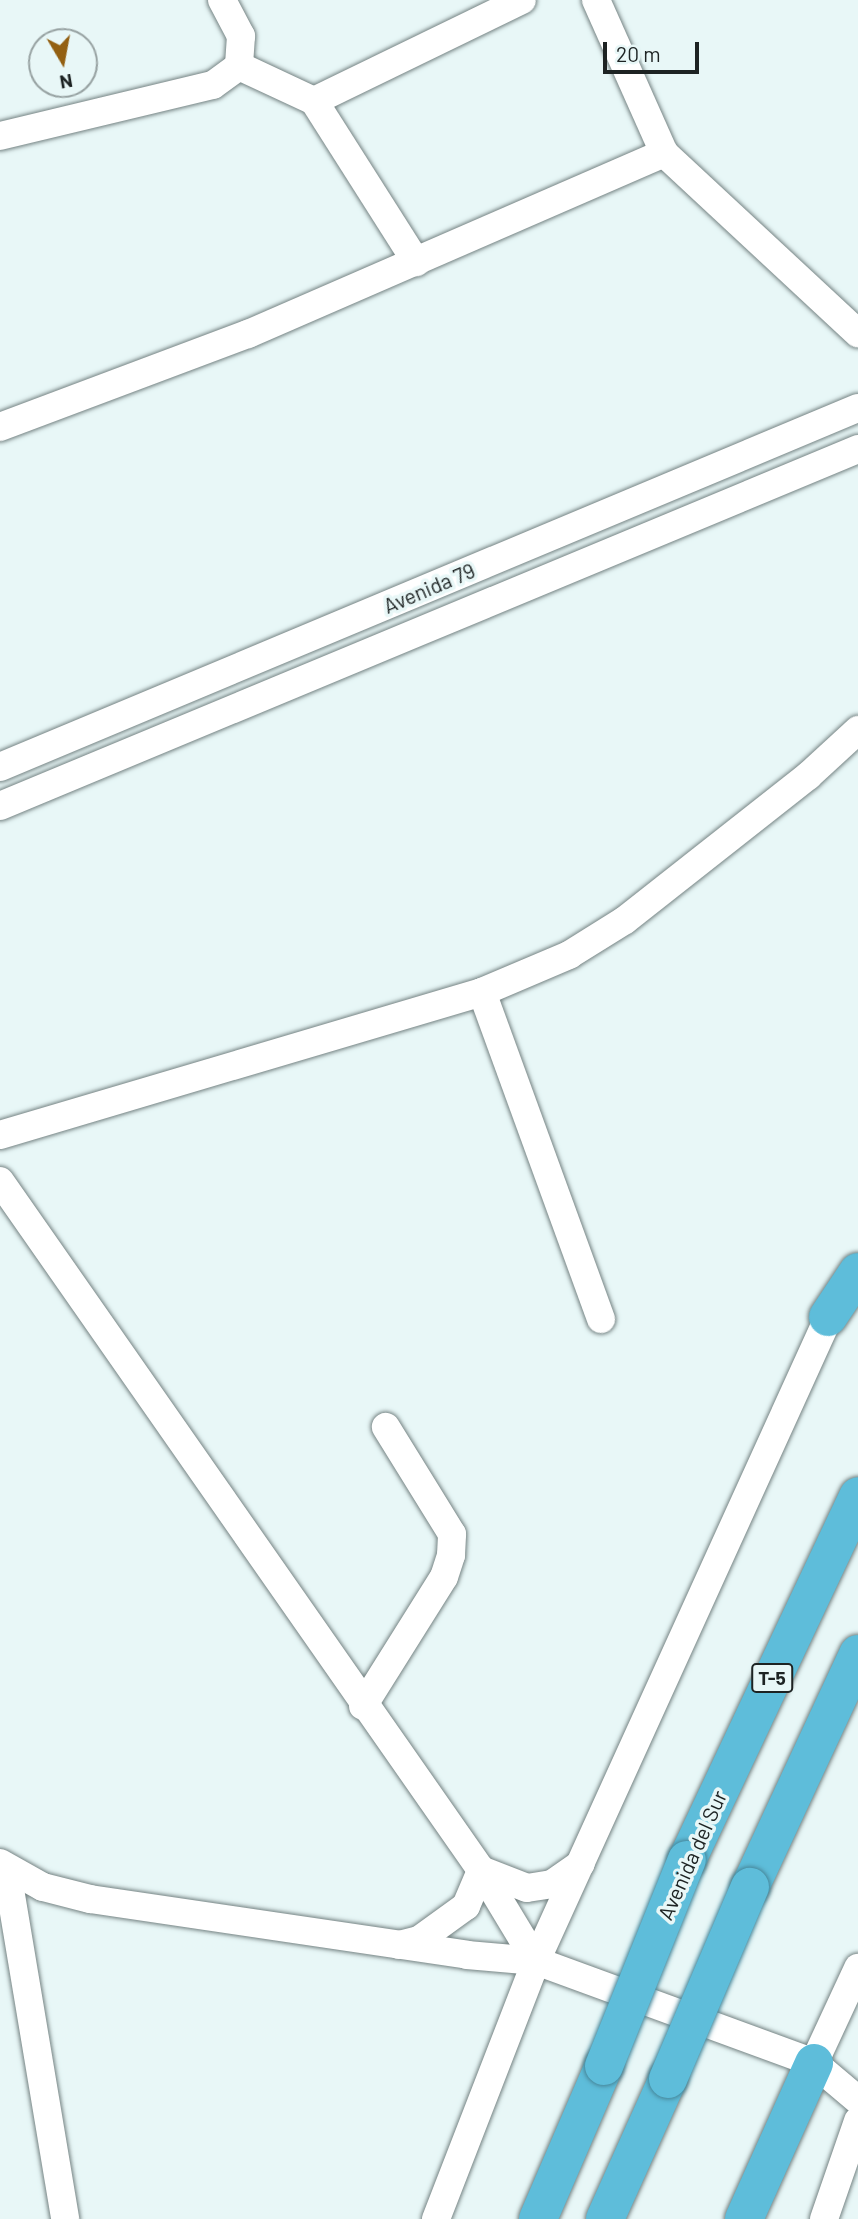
<!DOCTYPE html>
<style>
body{margin:0}
#map{position:relative;width:858px;height:2219px;overflow:hidden;background:#e8f7f7;font-family:Barlow,sans-serif}
div>[style]{position:absolute}
[style*='--x']{left:calc(var(--x)*1px);top:calc(var(--y)*1px);width:calc(var(--w)*1px);rotate:calc(var(--a)*1deg)}
.roads{filter:drop-shadow(0 0 2px #758383) drop-shadow(0 0 2px #758383)}
.street>*{height:28px;margin:-14px;padding:0 14px;transform-origin:14px;border-radius:14px;background:#fff}
.highway>*{height:38px;margin:-19px;padding:0 19px;transform-origin:19px;border-radius:19px;background:#5ebdda}
.bridges{filter:drop-shadow(0 0 2px #47879a) drop-shadow(0 0 2px #47879a)}
.highway-bridge>*{height:38px;margin:-19px;padding:0 19px;transform-origin:19px;border-radius:19px;background:#5ebdda}
span{translate:-50% -50%;white-space:nowrap;text-align:center;line-height:1.15;-webkit-text-stroke:7px #e8f7f7;paint-order:stroke}
.shield-label span{padding:2px 5px;background:#e8f7f7;border:2px solid;border-radius:5px;-webkit-text-stroke-width:0}
.shield-label{font-size:19px;color:#1d2323;font-weight:700}
.street-label{font-size:21px;color:#1d2323}
.north{position:absolute;left:28px;top:28px;width:70px;height:70px;box-sizing:border-box;background:#e8f7f7;border:2px solid #97a2a2;border-radius:50%;rotate:170deg;font-size:19px;font-weight:700;line-height:28px;text-align:center;color:#1d2323}
.north::after{content:'';display:block;margin:auto;width:24px;height:32px;background:#936012;clip-path:polygon(50% 0,100% 100%,50% 72%,0 100%)}
.scale{position:absolute;left:603px;top:42px;width:96px;height:32px;box-sizing:border-box;border:4px solid #1d2323;border-top:0;padding-left:9px;font-size:21px;line-height:24px;white-space:nowrap;color:#1d2323;-webkit-text-stroke:5px #e8f7f7;paint-order:stroke}
</style>
<div id="map">
<div class="roads">
<div class="street">
<div style="--x:222;--y:0;--w:41;--a:62.2"></div>
<div style="--x:241;--y:36;--w:30;--a:94"></div>
<div style="--x:239;--y:66;--w:83;--a:25"></div>
<div style="--x:314;--y:101;--w:191;--a:57.6"></div>
<div style="--x:596;--y:0;--w:167;--a:66"></div>
<div style="--x:664;--y:153;--w:265;--a:42.9"></div>
<div style="--x:314;--y:101;--w:231;--a:-25.9"></div>
<div style="--x:0;--y:136;--w:219;--a:-13.5"></div>
<div style="--x:213;--y:85;--w:32;--a:-36"></div>
<div style="--x:0;--y:427;--w:265;--a:-20.6"></div>
<div style="--x:248;--y:334;--w:454;--a:-23.5"></div>
<div style="--x:0;--y:767;--w:930;--a:-22.71"></div>
<div style="--x:0;--y:806;--w:929;--a:-22.59"></div>
<div style="--x:482;--y:992;--w:348;--a:70"></div>
<div style="--x:0;--y:1135;--w:503;--a:-16.52"></div>
<div style="--x:482;--y:992;--w:95;--a:-23"></div>
<div style="--x:569;--y:955;--w:66;--a:-32"></div>
<div style="--x:625;--y:920;--w:233;--a:-38.2"></div>
<div style="--x:808;--y:776;--w:68;--a:-42.6"></div>
<div style="--x:0;--y:1181;--w:840;--a:55.08"></div>
<div style="--x:481;--y:1870;--w:106;--a:58.9"></div>
<div style="--x:363;--y:1706;--w:152;--a:-57.9"></div>
<div style="--x:444;--y:1577;--w:23;--a:-72"></div>
<div style="--x:451;--y:1555;--w:21;--a:-87"></div>
<div style="--x:452;--y:1534;--w:126;--a:-121.7"></div>
<div style="--x:0;--y:1863;--w:49;--a:29.2"></div>
<div style="--x:43;--y:1887;--w:49;--a:14.3"></div>
<div style="--x:90;--y:1899;--w:381;--a:8.4"></div>
<div style="--x:467;--y:1955;--w:69;--a:5"></div>
<div style="--x:536;--y:1961;--w:296;--a:20.1"></div>
<div style="--x:814;--y:2063;--w:57;--a:40.1"></div>
<div style="--x:7;--y:1871;--w:353;--a:80.5"></div>
<div style="--x:399;--y:1945;--w:21;--a:-14"></div>
<div style="--x:419;--y:1940;--w:58;--a:-35.9"></div>
<div style="--x:466;--y:1906;--w:39;--a:-67"></div>
<div style="--x:481;--y:1870;--w:49;--a:21.4"></div>
<div style="--x:527;--y:1888;--w:25;--a:-9"></div>
<div style="--x:552;--y:1884;--w:35;--a:-35"></div>
<div style="--x:814;--y:2063;--w:105;--a:-65.1"></div>
<div style="--x:436;--y:2219;--w:277;--a:-68.8"></div>
<div style="--x:536;--y:1961;--w:725;--a:-65.56"></div>
<div style="--x:824;--y:2219;--w:104;--a:-70.9"></div>
</div>
<div class="highway">
<div style="--x:828;--y:1317;--w:54;--a:-56.3"></div>
<div style="--x:687;--y:1860;--w:402;--a:-64.8"></div>
<div style="--x:750;--y:1887;--w:257;--a:-65.1"></div>
<div style="--x:538;--y:2219;--w:167;--a:-66.7"></div>
<div style="--x:605;--y:2219;--w:154;--a:-65.8"></div>
<div style="--x:744;--y:2219;--w:171;--a:-65.8"></div>
</div>
</div>
<div class="bridges">
<div class="highway-bridge">
<div style="--x:604;--y:2066;--w:222;--a:-68.1"></div>
<div style="--x:668;--y:2079;--w:209;--a:-66.9"></div>
</div>
</div>
<div class="shield-label">
<span style="left:772px;top:1678px">T-5</span>
</div>
<div class="street-label">
<span style="left:429px;top:588px;rotate:-23deg">Avenida 79</span>
<span style="left:692px;top:1855px;rotate:-66deg">Avenida del Sur</span>
</div>
<div class="north">N</div>
<div class="scale">20 m</div>
</div>
